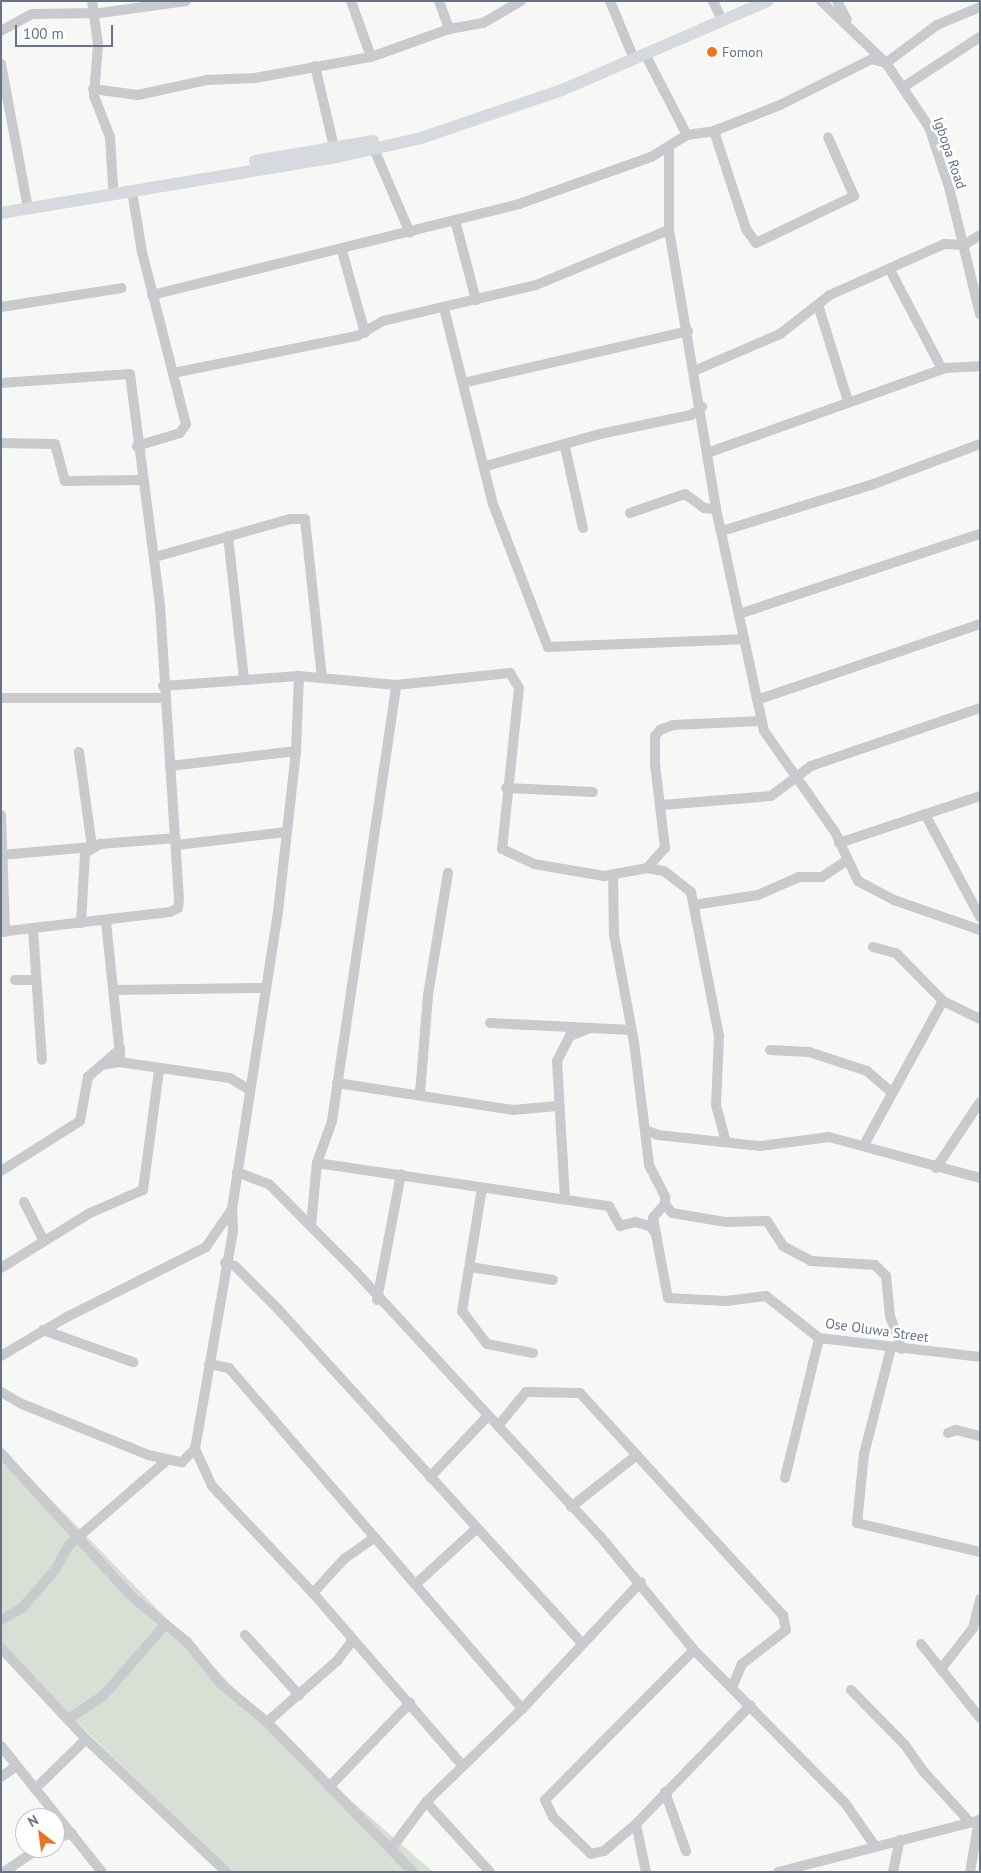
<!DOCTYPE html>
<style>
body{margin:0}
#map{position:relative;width:981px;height:1873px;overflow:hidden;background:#f7f8f5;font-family:"PT Sans",sans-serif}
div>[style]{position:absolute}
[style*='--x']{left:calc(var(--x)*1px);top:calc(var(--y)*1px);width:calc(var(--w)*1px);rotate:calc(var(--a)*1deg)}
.green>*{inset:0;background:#d8e0d6}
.minor>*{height:10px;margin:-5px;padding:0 5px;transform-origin:5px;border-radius:5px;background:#c8cace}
.major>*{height:12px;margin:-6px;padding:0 6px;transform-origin:6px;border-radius:6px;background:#d6dadf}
.dots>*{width:14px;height:14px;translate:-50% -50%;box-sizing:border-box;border:2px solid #fff;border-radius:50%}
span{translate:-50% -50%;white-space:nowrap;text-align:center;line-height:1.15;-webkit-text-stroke:5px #fff;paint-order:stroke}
.poi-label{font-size:14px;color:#667287}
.left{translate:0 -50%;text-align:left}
.street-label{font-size:14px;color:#667287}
.frame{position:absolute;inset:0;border:2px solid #667287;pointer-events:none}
.north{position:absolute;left:15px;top:1808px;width:50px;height:50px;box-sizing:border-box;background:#fff;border:1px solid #c2c7cf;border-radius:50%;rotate:330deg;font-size:14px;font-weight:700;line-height:20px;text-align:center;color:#667287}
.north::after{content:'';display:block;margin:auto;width:18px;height:22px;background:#e97524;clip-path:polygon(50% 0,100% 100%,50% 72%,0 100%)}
.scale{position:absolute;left:15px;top:25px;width:98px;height:22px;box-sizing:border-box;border:2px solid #667287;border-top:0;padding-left:6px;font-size:15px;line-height:18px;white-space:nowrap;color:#667287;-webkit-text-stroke:4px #fff;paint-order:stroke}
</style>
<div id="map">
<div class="green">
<div style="clip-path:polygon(1px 1448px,300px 1756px,433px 1872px,231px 1872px,1px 1648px)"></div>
</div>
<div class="minor">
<div style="--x:92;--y:1;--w:43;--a:82.1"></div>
<div style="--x:98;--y:44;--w:52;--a:94.4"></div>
<div style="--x:94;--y:96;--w:44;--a:68.7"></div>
<div style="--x:110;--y:137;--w:49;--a:86.5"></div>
<div style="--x:351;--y:1;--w:59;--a:70.3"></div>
<div style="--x:439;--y:1;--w:30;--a:70"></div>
<div style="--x:610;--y:1;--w:55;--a:67.6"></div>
<div style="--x:713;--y:1;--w:14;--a:65"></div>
<div style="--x:821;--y:1;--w:90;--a:43.6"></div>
<div style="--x:886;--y:63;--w:77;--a:56.1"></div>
<div style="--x:929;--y:127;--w:63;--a:71.6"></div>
<div style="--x:949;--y:187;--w:131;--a:76.3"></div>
<div style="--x:837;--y:1;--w:21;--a:62"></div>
<div style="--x:1;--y:31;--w:35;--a:-29"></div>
<div style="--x:32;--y:14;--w:68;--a:-0.8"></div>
<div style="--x:100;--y:13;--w:87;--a:-7.9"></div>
<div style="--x:645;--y:54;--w:91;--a:62.6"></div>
<div style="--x:1;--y:64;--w:141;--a:79.4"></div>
<div style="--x:315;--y:66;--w:83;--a:76.8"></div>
<div style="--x:905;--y:86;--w:90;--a:-33.2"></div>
<div style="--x:93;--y:89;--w:45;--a:7.6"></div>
<div style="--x:138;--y:95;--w:71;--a:-12.3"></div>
<div style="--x:207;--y:80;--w:48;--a:-2.4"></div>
<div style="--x:255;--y:78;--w:118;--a:-10.3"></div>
<div style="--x:371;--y:57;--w:83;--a:-19.7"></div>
<div style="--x:449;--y:29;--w:35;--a:-10"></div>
<div style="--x:483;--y:23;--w:44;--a:-30.1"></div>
<div style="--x:714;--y:131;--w:103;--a:71.9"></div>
<div style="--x:746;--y:229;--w:17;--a:54"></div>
<div style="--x:756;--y:243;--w:109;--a:-25.6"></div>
<div style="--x:854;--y:196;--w:64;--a:-113.8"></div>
<div style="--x:669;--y:148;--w:82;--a:90"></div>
<div style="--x:669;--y:230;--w:283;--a:80.4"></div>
<div style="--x:716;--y:509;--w:227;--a:77.8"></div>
<div style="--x:764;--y:731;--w:123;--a:54.9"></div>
<div style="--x:835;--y:832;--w:54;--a:64.9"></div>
<div style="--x:858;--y:881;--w:41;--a:27.8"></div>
<div style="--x:894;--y:900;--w:91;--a:19.2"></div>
<div style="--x:374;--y:149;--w:91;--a:66.8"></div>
<div style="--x:132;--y:191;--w:62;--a:80.7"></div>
<div style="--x:142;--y:252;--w:178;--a:75.7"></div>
<div style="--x:186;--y:424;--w:11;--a:124"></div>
<div style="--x:180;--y:433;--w:45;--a:163.2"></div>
<div style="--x:455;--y:220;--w:83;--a:75.3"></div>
<div style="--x:342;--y:251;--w:85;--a:74.3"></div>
<div style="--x:890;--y:270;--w:112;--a:62.3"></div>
<div style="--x:152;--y:295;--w:378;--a:-13.9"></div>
<div style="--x:519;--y:204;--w:140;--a:-19.6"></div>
<div style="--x:651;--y:157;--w:42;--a:-31.4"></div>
<div style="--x:687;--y:135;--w:27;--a:-8"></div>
<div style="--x:714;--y:131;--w:71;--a:-21.5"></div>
<div style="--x:780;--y:105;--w:103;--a:-26.6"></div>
<div style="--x:872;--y:59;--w:15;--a:16"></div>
<div style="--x:886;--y:63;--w:64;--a:-36.7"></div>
<div style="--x:937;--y:25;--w:47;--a:-22.7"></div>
<div style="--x:1;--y:307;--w:122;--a:-8.9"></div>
<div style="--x:444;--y:308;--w:202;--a:76"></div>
<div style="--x:493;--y:504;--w:153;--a:69"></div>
<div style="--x:548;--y:647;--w:195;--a:-2.3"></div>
<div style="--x:819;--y:308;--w:97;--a:72.7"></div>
<div style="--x:694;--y:371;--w:94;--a:-23.3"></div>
<div style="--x:780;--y:334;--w:63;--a:-38"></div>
<div style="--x:830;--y:295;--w:125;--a:-24.1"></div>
<div style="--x:944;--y:244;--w:20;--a:3"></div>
<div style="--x:964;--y:245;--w:19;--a:-32"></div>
<div style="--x:173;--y:373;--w:188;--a:-11.4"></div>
<div style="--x:357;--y:336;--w:30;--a:-30"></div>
<div style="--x:383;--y:321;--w:157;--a:-13.2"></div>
<div style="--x:536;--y:285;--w:144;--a:-22.5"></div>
<div style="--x:1;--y:383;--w:129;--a:-4"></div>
<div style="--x:130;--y:374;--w:234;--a:82.6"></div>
<div style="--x:160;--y:606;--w:294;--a:86.3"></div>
<div style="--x:179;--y:899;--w:9;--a:96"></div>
<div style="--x:178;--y:908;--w:9;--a:153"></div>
<div style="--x:170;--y:912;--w:170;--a:173.3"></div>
<div style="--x:463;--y:383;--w:231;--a:-13"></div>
<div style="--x:1;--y:443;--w:54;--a:1.1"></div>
<div style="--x:55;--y:444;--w:38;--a:75"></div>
<div style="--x:65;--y:481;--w:77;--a:-0.7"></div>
<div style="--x:565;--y:447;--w:83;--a:77.5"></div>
<div style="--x:710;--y:452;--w:251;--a:-19.6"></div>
<div style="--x:946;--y:368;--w:34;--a:-3"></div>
<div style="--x:486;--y:466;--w:118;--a:-15.7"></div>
<div style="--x:600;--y:434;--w:93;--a:-11.8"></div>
<div style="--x:691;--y:415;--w:14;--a:-36"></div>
<div style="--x:630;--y:513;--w:58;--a:-19.1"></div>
<div style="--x:685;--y:494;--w:24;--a:36"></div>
<div style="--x:704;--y:508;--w:12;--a:5"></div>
<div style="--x:722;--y:531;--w:156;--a:-17.2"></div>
<div style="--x:871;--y:485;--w:116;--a:-20.6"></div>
<div style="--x:228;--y:536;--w:143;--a:83.6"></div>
<div style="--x:155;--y:557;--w:140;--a:-15.7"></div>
<div style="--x:290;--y:519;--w:15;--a:0"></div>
<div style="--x:305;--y:519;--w:160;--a:83.9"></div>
<div style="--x:739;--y:614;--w:254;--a:-18.4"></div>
<div style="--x:163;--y:686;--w:136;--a:-4.2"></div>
<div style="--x:299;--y:676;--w:97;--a:5.3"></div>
<div style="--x:396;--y:685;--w:115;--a:-6"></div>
<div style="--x:510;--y:673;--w:17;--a:59"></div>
<div style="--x:519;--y:688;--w:162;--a:96"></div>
<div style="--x:502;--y:849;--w:35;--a:25"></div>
<div style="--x:534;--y:864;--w:71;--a:9.7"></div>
<div style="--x:604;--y:876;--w:44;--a:-10.5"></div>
<div style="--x:647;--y:868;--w:27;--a:-48"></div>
<div style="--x:665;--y:848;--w:85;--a:-96.8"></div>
<div style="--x:655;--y:764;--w:28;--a:-90"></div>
<div style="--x:655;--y:736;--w:8;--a:-50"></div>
<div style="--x:660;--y:730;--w:14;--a:-21"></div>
<div style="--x:673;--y:725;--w:88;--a:-2.6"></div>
<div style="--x:1;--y:698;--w:163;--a:0"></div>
<div style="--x:757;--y:700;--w:236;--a:-18.8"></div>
<div style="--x:170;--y:766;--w:127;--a:-6.8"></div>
<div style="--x:506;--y:788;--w:87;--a:2.6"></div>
<div style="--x:662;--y:805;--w:109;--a:-4.7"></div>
<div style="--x:771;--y:796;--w:50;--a:-36.9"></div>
<div style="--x:811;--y:766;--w:179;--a:-18.9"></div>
<div style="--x:925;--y:814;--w:117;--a:61.9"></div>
<div style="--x:1;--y:815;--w:117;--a:88"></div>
<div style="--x:839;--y:843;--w:149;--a:-18.4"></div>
<div style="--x:177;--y:845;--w:110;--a:-6.8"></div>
<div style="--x:1;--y:855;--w:91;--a:-5"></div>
<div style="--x:92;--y:847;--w:96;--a:-97.8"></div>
<div style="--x:647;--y:868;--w:17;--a:10"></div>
<div style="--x:664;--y:871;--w:34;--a:38"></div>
<div style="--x:691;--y:892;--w:147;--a:79"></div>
<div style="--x:719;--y:1036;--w:69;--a:92.5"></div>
<div style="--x:716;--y:1105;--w:38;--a:75"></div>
<div style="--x:613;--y:874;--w:61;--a:89.1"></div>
<div style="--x:614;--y:935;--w:109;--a:79.4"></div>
<div style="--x:634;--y:1042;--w:124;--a:83"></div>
<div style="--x:649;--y:1165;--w:36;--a:63"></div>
<div style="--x:665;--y:1197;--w:7;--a:90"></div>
<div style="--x:665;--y:1204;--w:18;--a:131"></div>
<div style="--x:653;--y:1218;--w:81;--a:79.4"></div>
<div style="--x:668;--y:1298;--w:58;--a:3"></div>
<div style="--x:726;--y:1301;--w:40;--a:-7.1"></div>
<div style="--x:766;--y:1296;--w:68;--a:38.4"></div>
<div style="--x:819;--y:1338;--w:162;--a:6.7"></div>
<div style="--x:694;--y:905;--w:65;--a:-8.9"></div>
<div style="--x:758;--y:895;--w:45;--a:-23.7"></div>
<div style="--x:799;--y:877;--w:23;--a:0"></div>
<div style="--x:822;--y:877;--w:29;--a:-34"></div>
<div style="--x:106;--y:922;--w:134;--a:84"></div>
<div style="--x:81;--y:923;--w:70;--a:-86.7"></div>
<div style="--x:85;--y:853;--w:17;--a:-31"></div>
<div style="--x:100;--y:844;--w:76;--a:-4.5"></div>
<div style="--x:33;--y:929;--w:131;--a:86.1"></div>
<div style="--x:873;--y:947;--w:24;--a:15"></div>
<div style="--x:896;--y:953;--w:67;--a:45.6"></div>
<div style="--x:943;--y:1001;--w:41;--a:25.9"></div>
<div style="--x:15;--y:980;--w:21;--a:0"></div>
<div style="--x:114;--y:990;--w:151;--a:-0.8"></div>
<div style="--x:490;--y:1023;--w:141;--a:2.8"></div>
<div style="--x:770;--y:1050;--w:39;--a:3"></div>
<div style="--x:809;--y:1052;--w:61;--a:18.1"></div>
<div style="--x:867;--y:1071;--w:32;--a:41"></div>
<div style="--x:102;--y:1065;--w:17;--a:-10"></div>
<div style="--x:119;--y:1062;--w:112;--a:8.2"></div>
<div style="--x:230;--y:1078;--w:23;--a:31"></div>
<div style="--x:337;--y:1083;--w:178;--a:8.7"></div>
<div style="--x:513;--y:1110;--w:44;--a:-5.2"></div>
<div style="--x:420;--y:1093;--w:98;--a:-85.3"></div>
<div style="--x:428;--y:995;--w:124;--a:-80.7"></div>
<div style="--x:645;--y:1130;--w:14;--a:21"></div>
<div style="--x:658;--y:1135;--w:103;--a:6.2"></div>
<div style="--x:760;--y:1146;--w:70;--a:-7.4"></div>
<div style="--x:829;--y:1137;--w:156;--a:15.2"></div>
<div style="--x:864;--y:1145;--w:164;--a:-61.3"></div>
<div style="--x:317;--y:1163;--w:295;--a:8.4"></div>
<div style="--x:609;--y:1206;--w:23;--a:61"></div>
<div style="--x:620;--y:1226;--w:16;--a:-15"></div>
<div style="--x:635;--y:1222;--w:16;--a:15"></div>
<div style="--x:650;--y:1226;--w:10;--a:53"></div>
<div style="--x:936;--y:1168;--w:79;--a:-56.3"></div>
<div style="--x:1;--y:1171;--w:93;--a:-32.3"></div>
<div style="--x:80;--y:1121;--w:45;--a:-79.7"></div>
<div style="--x:88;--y:1077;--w:43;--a:-41.2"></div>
<div style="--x:237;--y:1172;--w:34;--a:21"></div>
<div style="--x:269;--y:1184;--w:125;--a:45.3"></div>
<div style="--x:357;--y:1273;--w:358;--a:47.3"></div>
<div style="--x:600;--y:1536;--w:148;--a:50.5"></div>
<div style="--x:694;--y:1650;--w:215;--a:45.4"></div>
<div style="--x:845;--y:1803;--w:52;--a:55.1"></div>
<div style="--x:482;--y:1188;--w:125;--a:99.2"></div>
<div style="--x:462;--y:1311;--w:41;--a:52.9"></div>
<div style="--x:487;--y:1344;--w:47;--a:11.1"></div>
<div style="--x:565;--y:1199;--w:138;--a:-93.3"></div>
<div style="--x:557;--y:1061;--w:28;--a:-63"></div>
<div style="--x:570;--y:1036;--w:22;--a:-22"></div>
<div style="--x:24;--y:1202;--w:44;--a:62.9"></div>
<div style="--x:665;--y:1204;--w:11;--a:52"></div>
<div style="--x:672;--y:1213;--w:55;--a:9.5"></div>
<div style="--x:726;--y:1222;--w:41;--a:-1.4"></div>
<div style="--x:767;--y:1221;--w:30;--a:57"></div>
<div style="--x:783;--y:1246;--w:32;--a:28"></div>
<div style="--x:811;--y:1261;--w:64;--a:3.6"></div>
<div style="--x:875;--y:1265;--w:16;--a:45"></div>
<div style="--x:886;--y:1276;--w:40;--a:84.3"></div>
<div style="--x:890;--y:1316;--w:35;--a:70"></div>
<div style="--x:311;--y:1226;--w:63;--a:-84.6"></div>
<div style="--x:317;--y:1163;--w:45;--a:-70.3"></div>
<div style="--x:332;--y:1121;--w:441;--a:-81.6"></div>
<div style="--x:225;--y:1263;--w:10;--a:17"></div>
<div style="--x:235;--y:1266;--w:61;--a:45"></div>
<div style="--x:278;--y:1309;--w:450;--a:47.7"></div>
<div style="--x:470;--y:1267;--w:84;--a:8.9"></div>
<div style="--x:1;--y:1268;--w:105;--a:-31.7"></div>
<div style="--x:90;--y:1213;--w:58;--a:-23.5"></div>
<div style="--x:143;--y:1190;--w:121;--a:-82.4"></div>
<div style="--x:377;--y:1300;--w:128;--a:-79.2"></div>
<div style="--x:43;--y:1330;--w:96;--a:19.6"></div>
<div style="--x:891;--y:1348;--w:109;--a:104.3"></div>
<div style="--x:864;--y:1454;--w:69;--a:95.8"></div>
<div style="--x:857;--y:1523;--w:126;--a:13.3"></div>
<div style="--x:1;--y:1356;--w:74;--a:-30.7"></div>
<div style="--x:65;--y:1318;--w:158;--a:-26.7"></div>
<div style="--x:206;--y:1247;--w:46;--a:-55.6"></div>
<div style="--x:209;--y:1364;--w:20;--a:11"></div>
<div style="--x:229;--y:1368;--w:450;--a:49.3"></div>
<div style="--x:1;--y:1392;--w:24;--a:30"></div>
<div style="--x:22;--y:1404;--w:136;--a:22"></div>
<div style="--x:148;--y:1455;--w:35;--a:12"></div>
<div style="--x:182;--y:1462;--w:18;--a:-45"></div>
<div style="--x:195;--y:1449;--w:220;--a:-80.1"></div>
<div style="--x:233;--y:1232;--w:23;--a:-92"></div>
<div style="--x:232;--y:1209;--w:301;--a:-81.2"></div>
<div style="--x:278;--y:912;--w:162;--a:-83.6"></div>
<div style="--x:296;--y:751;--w:75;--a:-87.7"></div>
<div style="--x:498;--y:1426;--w:44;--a:-50.5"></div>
<div style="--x:526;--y:1392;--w:54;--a:1.1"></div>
<div style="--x:580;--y:1393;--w:301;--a:47.6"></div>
<div style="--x:783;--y:1615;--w:15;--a:79"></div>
<div style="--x:786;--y:1630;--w:56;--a:142.3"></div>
<div style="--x:742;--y:1664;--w:23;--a:113"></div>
<div style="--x:948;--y:1433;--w:9;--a:-21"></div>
<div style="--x:956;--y:1430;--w:25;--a:14"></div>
<div style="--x:195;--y:1449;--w:41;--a:65.3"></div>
<div style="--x:212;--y:1486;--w:147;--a:46.7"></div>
<div style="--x:313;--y:1593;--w:228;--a:49.1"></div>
<div style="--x:1;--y:1453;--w:193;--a:47.7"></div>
<div style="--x:131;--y:1596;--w:72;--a:39.4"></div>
<div style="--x:187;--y:1642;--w:55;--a:50.9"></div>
<div style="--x:222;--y:1685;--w:58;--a:39.4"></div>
<div style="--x:267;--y:1722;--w:209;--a:45.8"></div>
<div style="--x:430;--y:1477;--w:83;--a:-46.5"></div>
<div style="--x:785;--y:1478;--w:144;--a:-76.3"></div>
<div style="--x:571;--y:1507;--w:84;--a:-38.2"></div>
<div style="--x:417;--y:1583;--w:80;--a:-42.5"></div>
<div style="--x:313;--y:1593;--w:46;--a:-47.6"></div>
<div style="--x:344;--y:1559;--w:37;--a:-35"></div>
<div style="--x:1;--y:1620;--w:24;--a:-30"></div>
<div style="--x:22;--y:1608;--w:50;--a:-49"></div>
<div style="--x:55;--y:1570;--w:29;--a:-61"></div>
<div style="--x:69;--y:1545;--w:130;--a:-40.9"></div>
<div style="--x:245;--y:1635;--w:81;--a:48"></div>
<div style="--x:921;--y:1644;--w:95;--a:51.4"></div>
<div style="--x:1;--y:1648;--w:125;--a:47"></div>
<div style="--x:86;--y:1739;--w:193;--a:43.5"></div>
<div style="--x:941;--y:1669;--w:52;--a:-52"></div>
<div style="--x:973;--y:1628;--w:30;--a:-76"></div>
<div style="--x:851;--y:1690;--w:77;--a:45.5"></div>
<div style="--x:905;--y:1745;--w:33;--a:55"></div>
<div style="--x:924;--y:1772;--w:68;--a:47.4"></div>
<div style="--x:70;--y:1718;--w:41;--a:-34.1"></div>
<div style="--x:104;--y:1695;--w:91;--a:-49"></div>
<div style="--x:267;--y:1722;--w:93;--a:-41.1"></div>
<div style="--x:337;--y:1661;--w:26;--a:-53"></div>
<div style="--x:1;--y:1746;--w:161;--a:51.3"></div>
<div style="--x:1;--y:1777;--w:19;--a:-36"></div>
<div style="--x:329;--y:1787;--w:117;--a:-46"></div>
<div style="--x:35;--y:1789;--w:71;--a:-44.4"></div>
<div style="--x:665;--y:1792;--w:63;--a:70.4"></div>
<div style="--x:636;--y:1824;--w:42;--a:139.8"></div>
<div style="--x:604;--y:1851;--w:13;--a:167"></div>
<div style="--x:591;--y:1854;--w:53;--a:-135.8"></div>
<div style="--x:553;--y:1817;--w:19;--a:-115"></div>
<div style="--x:545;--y:1800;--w:211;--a:-45.2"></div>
<div style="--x:55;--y:1839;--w:18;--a:-19"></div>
<div style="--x:391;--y:1849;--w:59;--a:-53.3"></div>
<div style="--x:4;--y:1872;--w:42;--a:-34.4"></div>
<div style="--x:490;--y:1872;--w:95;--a:-132.4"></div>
<div style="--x:426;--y:1802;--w:134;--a:-44.1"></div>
<div style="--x:522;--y:1709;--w:174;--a:-46.9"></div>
<div style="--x:646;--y:1872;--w:49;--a:-101.8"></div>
<div style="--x:636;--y:1824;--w:165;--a:-46"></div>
<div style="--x:778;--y:1872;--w:209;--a:-14.4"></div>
<div style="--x:893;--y:1872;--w:33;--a:-78"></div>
<div style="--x:970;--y:1872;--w:53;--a:-80.2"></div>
</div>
<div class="major">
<div style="--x:255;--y:161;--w:120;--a:-9.6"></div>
<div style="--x:1;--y:213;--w:341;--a:-9.5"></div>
<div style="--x:337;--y:157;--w:86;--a:-12.7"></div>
<div style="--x:421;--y:138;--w:149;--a:-18.8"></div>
<div style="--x:562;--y:90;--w:224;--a:-23.4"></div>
</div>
<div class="dots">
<div style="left:712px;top:52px;background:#e97524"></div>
</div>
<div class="poi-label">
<span class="left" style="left:722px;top:52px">Fomon</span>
</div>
<div class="street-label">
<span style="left:950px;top:153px;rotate:71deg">Igbopa Road</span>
<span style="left:877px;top:1330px;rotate:8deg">Ose Oluwa Street</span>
</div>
<div class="frame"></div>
<div class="north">N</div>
<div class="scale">100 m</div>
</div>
